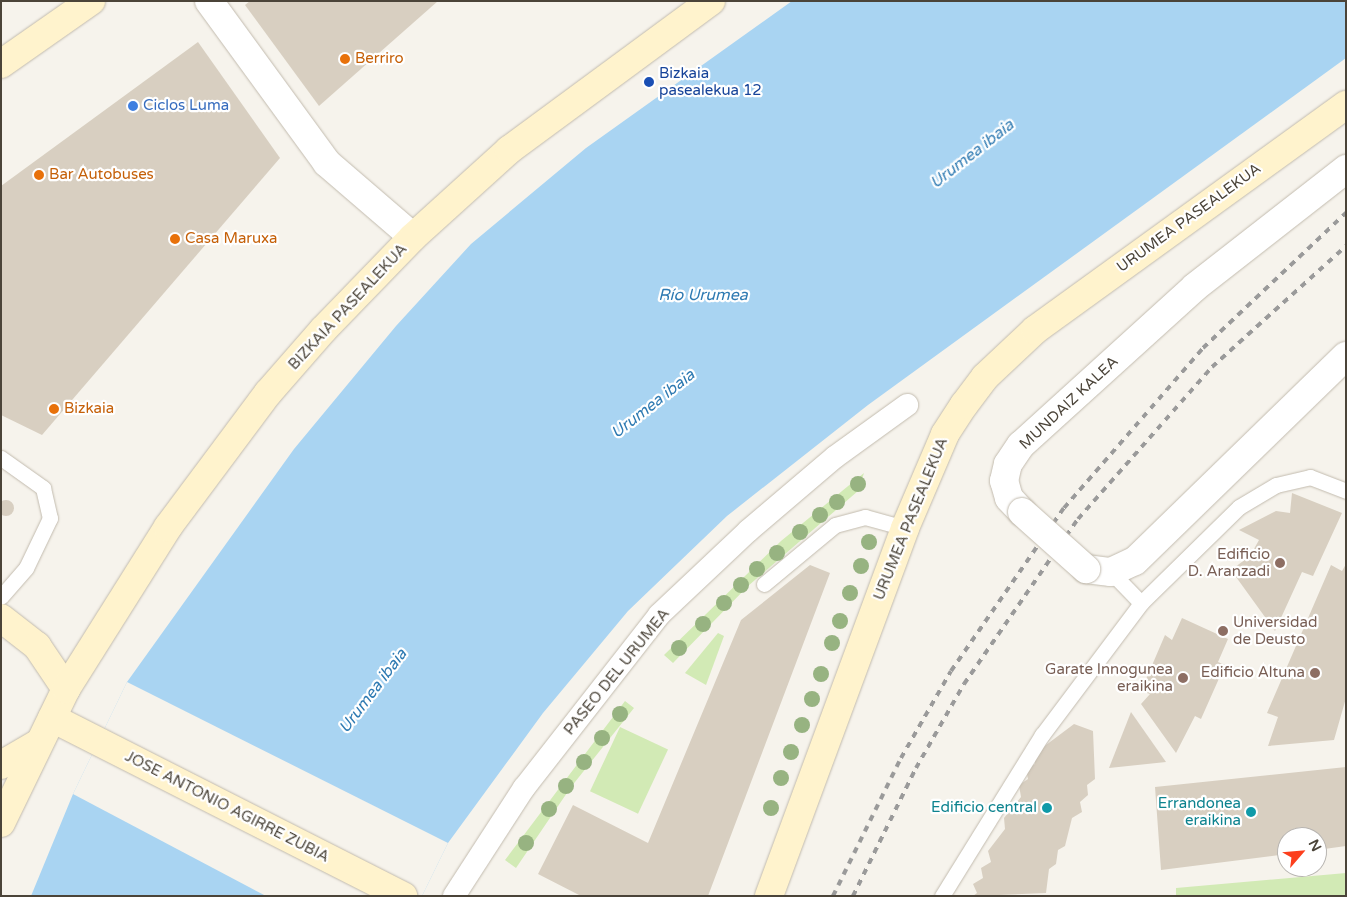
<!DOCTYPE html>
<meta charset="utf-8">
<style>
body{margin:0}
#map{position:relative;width:1347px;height:897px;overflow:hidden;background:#f6f3ec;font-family:"Varela Round",sans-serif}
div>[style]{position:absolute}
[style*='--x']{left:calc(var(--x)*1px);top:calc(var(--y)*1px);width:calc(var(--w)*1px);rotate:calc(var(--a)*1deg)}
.green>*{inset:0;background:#d2eab5;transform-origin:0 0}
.water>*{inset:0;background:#a9d4f2}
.pier>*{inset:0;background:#f6f3ec}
.building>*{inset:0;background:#d8cfc1}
.round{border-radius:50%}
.roads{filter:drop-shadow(0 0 1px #c2bbae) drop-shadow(0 0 1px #c2bbae)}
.service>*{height:15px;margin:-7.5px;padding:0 7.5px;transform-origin:7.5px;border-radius:7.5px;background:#fff}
.pedestrian>*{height:22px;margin:-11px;padding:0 11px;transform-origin:11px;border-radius:11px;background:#fff}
.minor>*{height:28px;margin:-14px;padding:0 14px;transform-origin:14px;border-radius:14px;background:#fff}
.secondary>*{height:28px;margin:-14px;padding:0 14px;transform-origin:14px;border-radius:14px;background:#fff3cd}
.rail>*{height:4px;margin-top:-2px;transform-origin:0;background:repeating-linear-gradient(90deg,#9a9a9a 0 6px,transparent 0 12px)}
.bridges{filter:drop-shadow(0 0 1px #c2bbae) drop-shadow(0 0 1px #c2bbae)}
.minor-bridge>*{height:28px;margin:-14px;padding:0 14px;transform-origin:14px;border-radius:14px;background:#fff}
.trees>*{width:16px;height:16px;margin:-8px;border-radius:50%;background:#97b381}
.dots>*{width:14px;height:14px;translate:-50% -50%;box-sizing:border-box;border:2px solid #fff;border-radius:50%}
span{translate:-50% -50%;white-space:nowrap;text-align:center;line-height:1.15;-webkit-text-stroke:4.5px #fff;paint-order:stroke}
.food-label{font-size:15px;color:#c56008}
.left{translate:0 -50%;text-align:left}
.transit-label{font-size:15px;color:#164399}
.shop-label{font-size:15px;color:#366cbe}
.street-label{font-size:15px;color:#4b4439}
.education-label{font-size:15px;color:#785e54}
.right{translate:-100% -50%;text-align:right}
.culture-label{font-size:15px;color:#0d838f}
.water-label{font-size:16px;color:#2e7ab2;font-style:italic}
.frame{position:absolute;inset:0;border:2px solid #4b4439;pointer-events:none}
.north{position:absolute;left:1277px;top:827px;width:50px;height:50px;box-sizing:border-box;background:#fff;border:1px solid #b7b4b0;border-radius:50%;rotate:63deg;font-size:14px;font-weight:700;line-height:20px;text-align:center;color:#4b4439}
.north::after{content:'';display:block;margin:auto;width:18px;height:22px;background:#fc3f1d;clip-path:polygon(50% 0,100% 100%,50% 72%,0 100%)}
</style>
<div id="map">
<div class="green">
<div style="clip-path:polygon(864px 473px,858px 491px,748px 586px,673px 663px,664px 655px,781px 541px)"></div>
<div style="clip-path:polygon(718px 633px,724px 636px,706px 685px,685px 673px)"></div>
<div style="clip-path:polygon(625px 701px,634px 708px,571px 787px,516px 868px,505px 860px)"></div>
<div style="left:620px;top:727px;width:53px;height:71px;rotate:25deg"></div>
<div style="clip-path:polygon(1346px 873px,1346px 896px,1176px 896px,1176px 888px)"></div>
</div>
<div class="water">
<div style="clip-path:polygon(792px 1px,1346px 1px,1346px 58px,868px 405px,727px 516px,628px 611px,543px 713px,448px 843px,422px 896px,31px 896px,73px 794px,127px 682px,294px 449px,396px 326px,471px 244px,586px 148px)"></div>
</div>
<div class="pier">
<div style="clip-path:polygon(127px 682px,448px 843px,422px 896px,266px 896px,73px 794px)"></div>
</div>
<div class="building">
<div style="clip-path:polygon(250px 1px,438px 1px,319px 106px,245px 5px)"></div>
<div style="clip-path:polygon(198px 42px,280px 158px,42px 435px,1px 415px,1px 186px)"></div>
<div style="clip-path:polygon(1292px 493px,1342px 513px,1313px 576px,1302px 572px,1275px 631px,1231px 570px,1250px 556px,1259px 540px,1239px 530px,1276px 511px,1290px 513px)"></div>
<div class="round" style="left:-2px;top:500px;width:16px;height:16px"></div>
<div style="clip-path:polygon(1346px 564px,1346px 698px,1334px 740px,1268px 746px,1278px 717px,1267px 713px,1331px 565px,1342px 571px)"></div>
<div style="clip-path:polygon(810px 565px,830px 573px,708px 896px,581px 896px,538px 874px,573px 805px,648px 843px,741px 620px)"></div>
<div style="clip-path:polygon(1182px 618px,1228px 639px,1218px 662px,1225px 665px,1201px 719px,1195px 716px,1176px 753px,1141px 704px,1150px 694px,1141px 691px,1165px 635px,1172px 640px)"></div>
<div style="clip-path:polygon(1131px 712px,1166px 762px,1109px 768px)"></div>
<div style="clip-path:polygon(1074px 724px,1093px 731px,1095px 779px,1087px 785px,1088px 795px,1080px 802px,1082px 812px,1072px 818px,1065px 846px,1058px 850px,1056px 864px,1049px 869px,1046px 893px,973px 896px,977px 893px,973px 884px,983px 878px,981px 868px,991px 862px,988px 851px,1005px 829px,1004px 818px,1021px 797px,1019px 785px,1028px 779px,1026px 769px,1035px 764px,1034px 754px)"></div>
<div style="clip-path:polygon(1346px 767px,1346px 846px,1317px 850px,1317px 837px,1287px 837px,1287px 854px,1161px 870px,1155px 787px)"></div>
</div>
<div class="roads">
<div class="service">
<div style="--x:1;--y:458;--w:52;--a:35.5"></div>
<div style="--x:43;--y:488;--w:31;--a:77"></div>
<div style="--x:50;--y:518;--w:55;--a:115.6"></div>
<div style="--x:26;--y:568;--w:38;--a:131"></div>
<div style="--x:1111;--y:572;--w:43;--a:45.9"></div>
<div style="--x:764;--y:584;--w:92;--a:-39.7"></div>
<div style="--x:835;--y:525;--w:31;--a:-15"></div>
<div style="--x:865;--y:517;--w:41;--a:15.4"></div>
<div style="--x:942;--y:896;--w:190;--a:-58.2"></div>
<div style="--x:1042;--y:735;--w:165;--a:-53.1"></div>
<div style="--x:1141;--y:603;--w:137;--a:-44.4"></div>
<div style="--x:1239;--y:507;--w:43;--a:-30.7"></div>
<div style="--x:1276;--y:485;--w:35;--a:-13"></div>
<div style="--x:1310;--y:477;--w:39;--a:21"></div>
</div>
<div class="pedestrian">
<div style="--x:454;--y:896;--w:129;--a:-57.1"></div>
<div style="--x:524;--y:788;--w:219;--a:-52"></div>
<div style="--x:659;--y:615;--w:122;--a:-43.3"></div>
<div style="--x:748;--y:531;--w:114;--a:-40.4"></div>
<div style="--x:835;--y:457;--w:89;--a:-35.8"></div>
</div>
<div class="minor">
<div style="--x:209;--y:1;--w:200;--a:53.9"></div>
<div style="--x:327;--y:163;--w:113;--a:40.7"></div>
<div style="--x:1022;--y:512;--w:19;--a:-133"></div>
<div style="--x:1009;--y:498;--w:18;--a:-106"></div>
<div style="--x:1004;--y:481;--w:17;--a:-77"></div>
<div style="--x:1008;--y:464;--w:23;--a:-56"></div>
<div style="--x:1021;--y:445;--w:235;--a:-42.2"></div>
<div style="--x:1195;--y:287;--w:192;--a:-38"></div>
<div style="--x:1086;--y:569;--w:25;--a:7"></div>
<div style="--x:1111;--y:572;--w:26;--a:-25"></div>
<div style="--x:1135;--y:561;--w:294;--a:-44.2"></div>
</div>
<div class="secondary">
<div style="--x:1;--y:64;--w:110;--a:-35"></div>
<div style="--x:1;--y:618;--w:46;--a:37.9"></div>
<div style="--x:37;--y:646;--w:52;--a:56"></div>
<div style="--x:52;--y:718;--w:394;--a:26.9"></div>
<div style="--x:1;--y:765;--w:44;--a:-30.1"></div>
<div style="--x:1;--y:823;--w:149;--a:-64.1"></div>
<div style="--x:66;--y:689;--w:191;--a:-57.8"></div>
<div style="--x:168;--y:527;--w:167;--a:-53.3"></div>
<div style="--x:268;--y:393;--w:84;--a:-48.9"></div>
<div style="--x:323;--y:330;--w:129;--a:-45.9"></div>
<div style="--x:413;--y:237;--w:130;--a:-42.2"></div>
<div style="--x:509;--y:150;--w:251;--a:-36.4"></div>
<div style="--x:769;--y:896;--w:392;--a:-69.7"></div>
<div style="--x:905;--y:528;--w:102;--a:-66.9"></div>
<div style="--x:945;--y:434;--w:35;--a:-57"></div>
<div style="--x:964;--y:405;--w:35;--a:-53"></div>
<div style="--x:985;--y:377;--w:69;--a:-43.2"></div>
<div style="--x:1035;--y:330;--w:384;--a:-35.9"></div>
</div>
</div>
<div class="rail">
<div style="--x:833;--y:896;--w:154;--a:-63.8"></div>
<div style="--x:901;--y:758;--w:100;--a:-60.1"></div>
<div style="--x:951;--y:671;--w:198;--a:-55.3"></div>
<div style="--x:1064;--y:508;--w:212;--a:-49"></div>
<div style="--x:1203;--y:348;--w:197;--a:-43.4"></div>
<div style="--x:853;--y:896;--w:143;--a:-63.8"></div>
<div style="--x:916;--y:768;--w:97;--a:-60.3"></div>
<div style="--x:964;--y:684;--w:201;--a:-55.4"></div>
<div style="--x:1078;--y:519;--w:203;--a:-48.6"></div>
<div style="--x:1212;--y:367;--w:181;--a:-42.1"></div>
</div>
<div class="bridges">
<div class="minor-bridge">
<div style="--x:1022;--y:512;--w:86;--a:41.7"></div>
</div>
</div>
<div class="trees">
<div style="left:858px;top:484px"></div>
<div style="left:837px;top:502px"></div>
<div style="left:820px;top:515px"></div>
<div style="left:800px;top:532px"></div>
<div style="left:869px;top:542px"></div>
<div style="left:777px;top:553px"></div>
<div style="left:861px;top:566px"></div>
<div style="left:757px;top:569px"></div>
<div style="left:741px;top:585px"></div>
<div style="left:850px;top:593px"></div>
<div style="left:724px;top:603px"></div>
<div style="left:840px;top:621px"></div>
<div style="left:703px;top:624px"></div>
<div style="left:832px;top:643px"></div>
<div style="left:679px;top:648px"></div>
<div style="left:821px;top:674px"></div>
<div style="left:812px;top:699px"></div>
<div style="left:620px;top:714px"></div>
<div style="left:802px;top:725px"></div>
<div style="left:602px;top:738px"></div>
<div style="left:791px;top:752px"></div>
<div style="left:584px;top:762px"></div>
<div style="left:781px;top:778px"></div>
<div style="left:566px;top:786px"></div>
<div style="left:771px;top:808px"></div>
<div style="left:549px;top:809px"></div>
<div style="left:526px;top:843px"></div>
</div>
<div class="dots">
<div style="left:345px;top:59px;background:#e8710a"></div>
<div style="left:649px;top:82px;background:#1a4fb4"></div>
<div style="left:133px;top:106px;background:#3f7fe0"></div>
<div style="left:39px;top:175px;background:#e8710a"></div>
<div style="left:175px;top:239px;background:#e8710a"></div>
<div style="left:54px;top:409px;background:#e8710a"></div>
<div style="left:1280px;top:563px;background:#8d6e63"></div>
<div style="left:1223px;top:631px;background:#8d6e63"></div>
<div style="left:1315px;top:673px;background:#8d6e63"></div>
<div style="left:1183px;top:678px;background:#8d6e63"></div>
<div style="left:1047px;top:808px;background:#0f9aa8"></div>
<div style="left:1251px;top:812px;background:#0f9aa8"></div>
</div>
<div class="food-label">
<span class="left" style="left:355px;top:59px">Berriro</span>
<span class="left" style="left:49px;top:175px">Bar Autobuses</span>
<span class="left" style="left:185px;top:239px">Casa Maruxa</span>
<span class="left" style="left:64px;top:409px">Bizkaia</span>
</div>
<div class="transit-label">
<span class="left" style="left:659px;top:82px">Bizkaia<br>pasealekua 12</span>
</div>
<div class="shop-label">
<span class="left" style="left:143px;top:106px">Ciclos Luma</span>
</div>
<div class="street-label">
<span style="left:1189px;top:218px;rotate:-36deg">URUMEA PASEALEKUA</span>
<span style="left:348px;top:307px;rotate:-47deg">BIZKAIA PASEALEKUA</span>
<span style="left:1069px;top:403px;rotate:-43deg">MUNDAIZ KALEA</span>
<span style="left:911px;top:519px;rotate:-68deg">URUMEA PASEALEKUA</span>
<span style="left:617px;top:672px;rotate:-51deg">PASEO DEL URUMEA</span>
<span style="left:227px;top:807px;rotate:27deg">JOSE ANTONIO AGIRRE ZUBIA</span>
</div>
<div class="education-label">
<span class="right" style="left:1270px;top:563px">Edificio<br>D. Aranzadi</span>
<span class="left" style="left:1233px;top:631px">Universidad<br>de Deusto</span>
<span class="right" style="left:1173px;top:678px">Garate Innogunea<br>eraikina</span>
<span class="right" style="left:1305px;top:673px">Edificio Altuna</span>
</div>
<div class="culture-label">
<span class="right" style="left:1241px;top:812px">Errandonea<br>eraikina</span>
<span class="right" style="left:1037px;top:808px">Edificio central</span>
</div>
<div class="water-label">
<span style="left:972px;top:154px;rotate:-38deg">Urumea ibaia</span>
<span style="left:703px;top:295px">Río Urumea</span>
<span style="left:653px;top:404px;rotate:-38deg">Urumea ibaia</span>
<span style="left:373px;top:691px;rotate:-53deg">Urumea ibaia</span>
</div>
<div class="frame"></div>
<div class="north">N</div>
</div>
